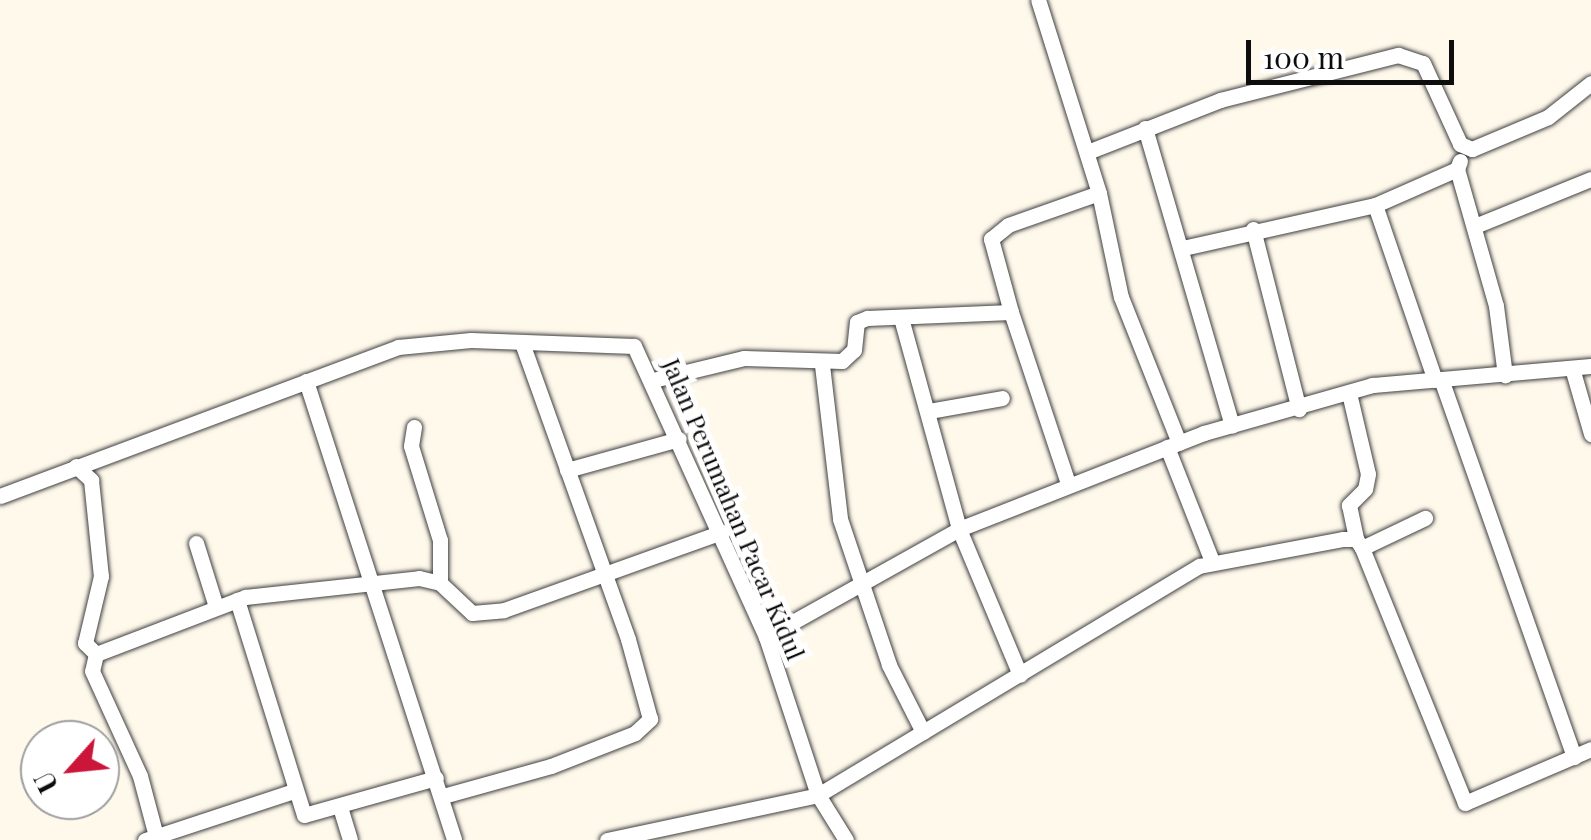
<!DOCTYPE html>
<style>
body{margin:0}
#map{position:relative;width:1591px;height:840px;overflow:hidden;background:#fff9ec;font-family:"Playfair Display",serif}
div>[style]{position:absolute}
[style*='--x']{left:calc(var(--x)*1px);top:calc(var(--y)*1px);width:calc(var(--w)*1px);rotate:calc(var(--a)*1deg)}
.roads{filter:drop-shadow(0 0 2px #404040) drop-shadow(0 0 2px #404040)}
.street>*{height:15px;margin:-7.5px;padding:0 7.5px;transform-origin:7.5px;border-radius:7.5px;background:#fff}
span{translate:-50% -50%;white-space:nowrap;text-align:center;line-height:1.15;-webkit-text-stroke:10px #fff;paint-order:stroke}
.street-label{font-size:25px;color:#0d0d0d}
.north{position:absolute;left:20px;top:720px;width:100px;height:100px;box-sizing:border-box;background:#fff;border:2px solid #9e9e9e;border-radius:50%;rotate:243deg;font-size:28px;font-weight:700;line-height:40px;text-align:center;color:#0d0d0d}
.north::after{content:'';display:block;margin:auto;width:35px;height:45px;background:#cb1639;clip-path:polygon(50% 0,100% 100%,50% 72%,0 100%)}
.scale{position:absolute;left:1246px;top:40px;width:208px;height:45px;box-sizing:border-box;border:5px solid #0d0d0d;border-top:0;padding-left:12px;font-size:30px;line-height:35px;white-space:nowrap;color:#0d0d0d;-webkit-text-stroke:8px #fff;paint-order:stroke}
</style>
<div id="map">
<div class="roads">
<div class="street">
<div style="--x:1145;--y:128;--w:310;--a:73.7"></div>
<div style="--x:1090;--y:151;--w:140;--a:-21.4"></div>
<div style="--x:1220;--y:100;--w:184;--a:-14.2"></div>
<div style="--x:1398;--y:55;--w:26;--a:18"></div>
<div style="--x:1423;--y:63;--w:89;--a:65.4"></div>
<div style="--x:1460;--y:144;--w:13;--a:23"></div>
<div style="--x:1472;--y:149;--w:82;--a:-22.8"></div>
<div style="--x:1548;--y:117;--w:55;--a:-38.3"></div>
<div style="--x:1460;--y:161;--w:9;--a:111"></div>
<div style="--x:1457;--y:169;--w:142;--a:74.1"></div>
<div style="--x:1496;--y:306;--w:70;--a:82.6"></div>
<div style="--x:1099;--y:193;--w:106;--a:78.1"></div>
<div style="--x:1121;--y:297;--w:157;--a:68.3"></div>
<div style="--x:1375;--y:205;--w:185;--a:71.1"></div>
<div style="--x:1475;--y:226;--w:125;--a:-22.1"></div>
<div style="--x:1253;--y:229;--w:186;--a:75.7"></div>
<div style="--x:1183;--y:248;--w:197;--a:-12.6"></div>
<div style="--x:1375;--y:205;--w:90;--a:-23.7"></div>
<div style="--x:1011;--y:312;--w:180;--a:71.6"></div>
<div style="--x:901;--y:318;--w:219;--a:74.6"></div>
<div style="--x:959;--y:529;--w:158;--a:67.3"></div>
<div style="--x:822;--y:365;--w:155;--a:83.3"></div>
<div style="--x:840;--y:519;--w:154;--a:71.4"></div>
<div style="--x:889;--y:665;--w:75;--a:63.1"></div>
<div style="--x:1572;--y:368;--w:69;--a:73.9"></div>
<div style="--x:1441;--y:379;--w:401;--a:70.6"></div>
<div style="--x:653;--y:380;--w:94;--a:-13.6"></div>
<div style="--x:744;--y:358;--w:98;--a:1.8"></div>
<div style="--x:842;--y:361;--w:16;--a:-43"></div>
<div style="--x:854;--y:350;--w:28;--a:-84"></div>
<div style="--x:857;--y:322;--w:11;--a:-22"></div>
<div style="--x:867;--y:318;--w:144;--a:-2.4"></div>
<div style="--x:1011;--y:312;--w:76;--a:-105.3"></div>
<div style="--x:991;--y:239;--w:22;--a:-39"></div>
<div style="--x:1008;--y:225;--w:96;--a:-19.4"></div>
<div style="--x:1099;--y:193;--w:202;--a:-107.5"></div>
<div style="--x:306;--y:381;--w:482;--a:72.1"></div>
<div style="--x:1349;--y:393;--w:83;--a:76.8"></div>
<div style="--x:1368;--y:474;--w:15;--a:101"></div>
<div style="--x:1365;--y:489;--w:23;--a:135"></div>
<div style="--x:1349;--y:505;--w:35;--a:78"></div>
<div style="--x:929;--y:411;--w:74;--a:-10.1"></div>
<div style="--x:414;--y:427;--w:19;--a:99"></div>
<div style="--x:411;--y:446;--w:98;--a:72.9"></div>
<div style="--x:440;--y:540;--w:43;--a:90"></div>
<div style="--x:1167;--y:447;--w:123;--a:68.5"></div>
<div style="--x:76;--y:466;--w:21;--a:43"></div>
<div style="--x:91;--y:480;--w:97;--a:84.1"></div>
<div style="--x:101;--y:576;--w:69;--a:103.4"></div>
<div style="--x:85;--y:643;--w:16;--a:45"></div>
<div style="--x:96;--y:654;--w:17;--a:103"></div>
<div style="--x:92;--y:671;--w:115;--a:65.4"></div>
<div style="--x:140;--y:776;--w:66;--a:75.1"></div>
<div style="--x:567;--y:470;--w:116;--a:-15.5"></div>
<div style="--x:0;--y:496;--w:425;--a:-20.5"></div>
<div style="--x:398;--y:347;--w:73;--a:-5.5"></div>
<div style="--x:471;--y:340;--w:163;--a:2.1"></div>
<div style="--x:634;--y:346;--w:320;--a:65.6"></div>
<div style="--x:766;--y:637;--w:166;--a:71.8"></div>
<div style="--x:818;--y:795;--w:53;--a:58.1"></div>
<div style="--x:196;--y:543;--w:67;--a:72.6"></div>
<div style="--x:1362;--y:548;--w:70;--a:-25.5"></div>
<div style="--x:237;--y:600;--w:225;--a:72.7"></div>
<div style="--x:304;--y:815;--w:137;--a:-15.7"></div>
<div style="--x:766;--y:637;--w:221;--a:-29.2"></div>
<div style="--x:959;--y:529;--w:263;--a:-21.4"></div>
<div style="--x:1204;--y:433;--w:175;--a:-15.9"></div>
<div style="--x:1372;--y:385;--w:220;--a:-5"></div>
<div style="--x:96;--y:654;--w:160;--a:-20.9"></div>
<div style="--x:245;--y:597;--w:175;--a:-6.2"></div>
<div style="--x:419;--y:578;--w:22;--a:13"></div>
<div style="--x:440;--y:583;--w:44;--a:43.2"></div>
<div style="--x:472;--y:613;--w:32;--a:-5"></div>
<div style="--x:504;--y:610;--w:232;--a:-19.7"></div>
<div style="--x:443;--y:796;--w:112;--a:-15.5"></div>
<div style="--x:551;--y:766;--w:90;--a:-21.4"></div>
<div style="--x:635;--y:733;--w:21;--a:-43"></div>
<div style="--x:650;--y:719;--w:83;--a:-105.4"></div>
<div style="--x:628;--y:639;--w:314;--a:-109.7"></div>
<div style="--x:340;--y:807;--w:34;--a:73"></div>
<div style="--x:145;--y:840;--w:157;--a:-18.2"></div>
<div style="--x:607;--y:840;--w:216;--a:-12"></div>
<div style="--x:818;--y:795;--w:445;--a:-31"></div>
<div style="--x:1199;--y:566;--w:147;--a:-10.6"></div>
<div style="--x:1343;--y:539;--w:13;--a:0"></div>
<div style="--x:1356;--y:539;--w:11;--a:56"></div>
<div style="--x:1362;--y:548;--w:275;--a:68"></div>
<div style="--x:1465;--y:803;--w:137;--a:-23.2"></div>
</div>
</div>
<div class="street-label">
<span style="left:734px;top:509px;rotate:67deg">Jalan Perumahan Pacar Kidul</span>
</div>
<div class="north">U</div>
<div class="scale">100 m</div>
</div>
